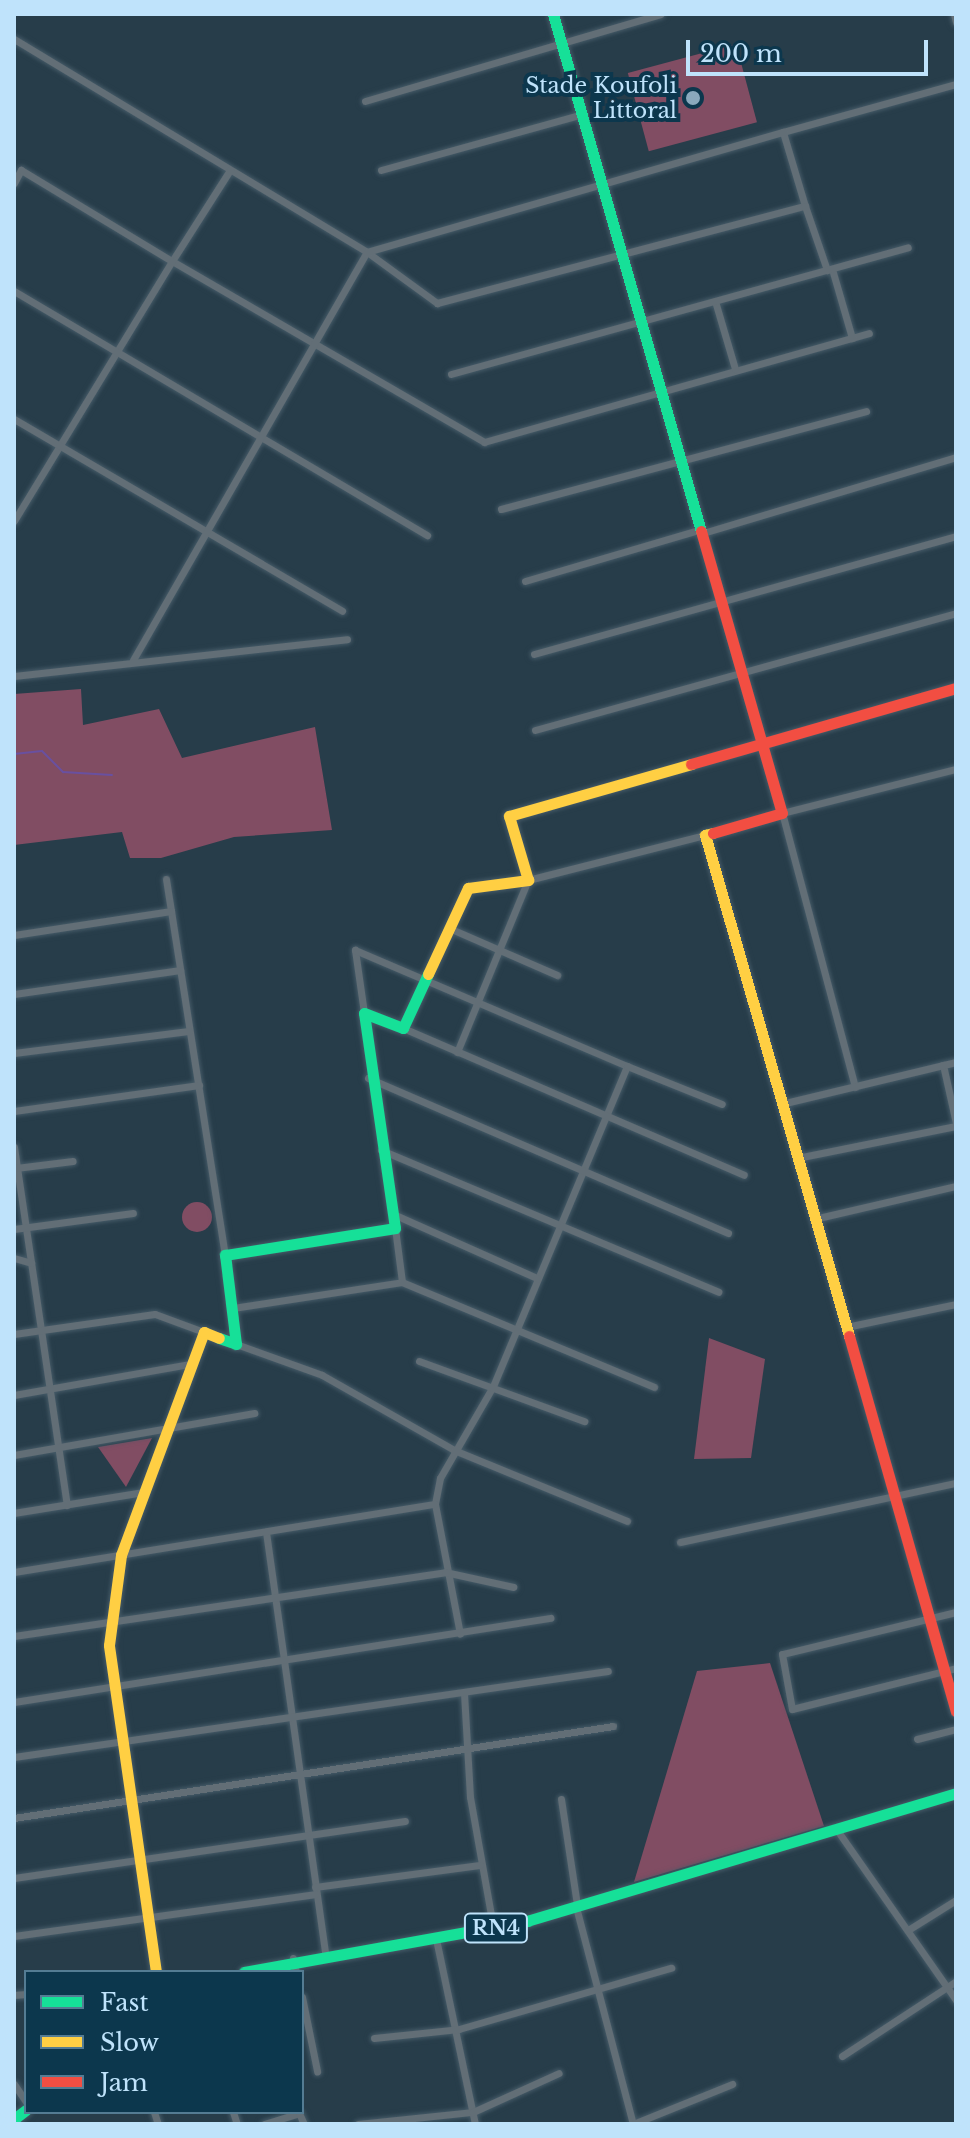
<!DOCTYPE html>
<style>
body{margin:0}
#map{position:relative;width:970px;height:2138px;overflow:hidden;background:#273d4a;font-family:"Libre Baskerville",serif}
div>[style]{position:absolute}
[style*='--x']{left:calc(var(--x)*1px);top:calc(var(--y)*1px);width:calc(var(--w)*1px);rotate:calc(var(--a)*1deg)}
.green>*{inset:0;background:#814d63;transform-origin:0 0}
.round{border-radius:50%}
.stream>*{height:2px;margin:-1px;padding:0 1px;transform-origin:1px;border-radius:1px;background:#6950a0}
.roads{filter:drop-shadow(0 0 2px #455a67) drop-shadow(0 0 2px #455a67)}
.street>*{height:7px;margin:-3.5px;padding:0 3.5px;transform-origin:3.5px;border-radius:3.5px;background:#626e76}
.fast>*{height:11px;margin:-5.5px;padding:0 5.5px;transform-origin:5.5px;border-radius:5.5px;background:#16e098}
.slow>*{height:11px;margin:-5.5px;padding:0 5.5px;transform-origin:5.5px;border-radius:5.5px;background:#ffcf43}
.jam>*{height:11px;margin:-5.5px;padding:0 5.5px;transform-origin:5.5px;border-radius:5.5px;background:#f24e42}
.dots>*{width:22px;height:22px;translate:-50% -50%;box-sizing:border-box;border:4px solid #0c374d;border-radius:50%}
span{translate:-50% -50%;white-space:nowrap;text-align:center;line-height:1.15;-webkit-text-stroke:8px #0c374d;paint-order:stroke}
.shield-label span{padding:2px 6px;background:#0c374d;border:2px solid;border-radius:6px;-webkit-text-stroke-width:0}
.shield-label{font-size:20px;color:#bfe3fb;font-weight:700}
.poi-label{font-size:22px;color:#bfe3fb}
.right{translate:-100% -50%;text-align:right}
.frame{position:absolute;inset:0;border:16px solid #bfe3fb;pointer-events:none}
.legend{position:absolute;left:24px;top:1970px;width:280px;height:144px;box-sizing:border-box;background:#0c374d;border:2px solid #547c93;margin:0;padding:10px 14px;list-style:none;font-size:24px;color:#bfe3fb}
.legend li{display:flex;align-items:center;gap:16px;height:40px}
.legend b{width:40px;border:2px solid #547c93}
.scale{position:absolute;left:686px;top:40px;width:242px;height:36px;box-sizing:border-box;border:4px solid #bfe3fb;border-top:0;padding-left:10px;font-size:24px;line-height:28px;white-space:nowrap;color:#bfe3fb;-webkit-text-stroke:6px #0c374d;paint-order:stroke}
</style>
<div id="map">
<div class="green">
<div style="left:736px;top:44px;width:81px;height:112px;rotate:75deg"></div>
<div style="clip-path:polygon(81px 689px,83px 725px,159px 709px,182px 758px,315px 727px,332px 830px,234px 837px,161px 858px,130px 858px,122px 832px,14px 845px,14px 694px)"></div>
<div class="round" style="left:182px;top:1202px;width:30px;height:30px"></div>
<div style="clip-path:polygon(709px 1338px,765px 1359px,751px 1458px,694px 1459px)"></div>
<div style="clip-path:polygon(152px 1438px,126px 1487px,98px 1447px)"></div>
<div style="clip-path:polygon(770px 1663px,824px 1826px,634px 1882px,697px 1671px)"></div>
</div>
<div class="stream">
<div style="--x:14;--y:754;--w:28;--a:-6"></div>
<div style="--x:42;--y:751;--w:30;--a:45"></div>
<div style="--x:63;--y:772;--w:49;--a:3.5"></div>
</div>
<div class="roads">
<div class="street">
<div style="--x:954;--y:14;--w:8;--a:76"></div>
<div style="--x:14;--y:39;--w:412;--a:31.1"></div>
<div style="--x:367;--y:252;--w:87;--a:36.1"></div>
<div style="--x:437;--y:303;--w:381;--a:-14.8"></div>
<div style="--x:805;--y:206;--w:77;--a:-106.6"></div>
<div style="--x:783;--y:132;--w:180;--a:-15.5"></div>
<div style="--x:365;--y:101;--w:308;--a:-16.4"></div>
<div style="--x:230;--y:170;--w:108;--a:122.5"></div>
<div style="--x:172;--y:261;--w:361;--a:30.1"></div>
<div style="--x:484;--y:442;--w:400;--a:-15.8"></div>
<div style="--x:381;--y:170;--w:210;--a:-15.5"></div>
<div style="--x:14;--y:183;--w:15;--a:-62"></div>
<div style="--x:21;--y:170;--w:176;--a:31.1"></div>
<div style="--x:172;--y:261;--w:304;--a:121.3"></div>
<div style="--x:805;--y:206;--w:68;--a:71"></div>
<div style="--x:832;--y:269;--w:72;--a:73.8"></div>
<div style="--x:14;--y:291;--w:480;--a:30.6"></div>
<div style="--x:715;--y:301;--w:71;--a:73.6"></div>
<div style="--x:451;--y:374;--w:474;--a:-15.5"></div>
<div style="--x:14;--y:419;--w:380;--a:30.3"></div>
<div style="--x:501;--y:509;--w:378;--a:-15"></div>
<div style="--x:703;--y:533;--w:264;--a:-16.7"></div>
<div style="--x:525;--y:581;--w:184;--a:-16.4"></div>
<div style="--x:534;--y:654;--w:438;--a:-15.6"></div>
<div style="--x:133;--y:660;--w:470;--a:-60.2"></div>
<div style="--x:367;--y:252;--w:433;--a:-16.1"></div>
<div style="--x:14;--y:676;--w:335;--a:-6.3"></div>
<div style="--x:535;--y:730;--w:437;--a:-15.5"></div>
<div style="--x:166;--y:879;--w:381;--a:81.1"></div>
<div style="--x:449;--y:928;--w:118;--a:23.5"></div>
<div style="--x:14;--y:935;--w:159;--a:-8.7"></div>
<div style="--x:14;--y:994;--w:168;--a:-8.2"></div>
<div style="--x:364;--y:1013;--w:64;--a:-98.1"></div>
<div style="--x:355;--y:950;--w:296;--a:23.1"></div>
<div style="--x:627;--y:1066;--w:349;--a:112.7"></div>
<div style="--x:492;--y:1388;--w:104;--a:120"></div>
<div style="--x:440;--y:1478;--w:26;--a:101"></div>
<div style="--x:435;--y:1504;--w:132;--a:79.1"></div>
<div style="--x:403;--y:1028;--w:371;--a:23.3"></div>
<div style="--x:457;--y:1052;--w:186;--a:-67.6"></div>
<div style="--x:528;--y:880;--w:183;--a:-14.3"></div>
<div style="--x:14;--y:1053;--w:176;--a:-7.2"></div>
<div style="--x:943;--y:1065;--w:59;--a:77.4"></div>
<div style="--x:627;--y:1066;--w:102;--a:21.8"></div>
<div style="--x:368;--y:1078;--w:392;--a:23.3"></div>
<div style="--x:855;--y:1087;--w:284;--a:-104.9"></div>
<div style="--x:782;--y:813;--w:179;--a:-14.2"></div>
<div style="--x:781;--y:1104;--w:180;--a:-13.5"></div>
<div style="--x:14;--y:1111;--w:187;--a:-8"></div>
<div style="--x:14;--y:1147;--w:362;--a:81.6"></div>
<div style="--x:381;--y:1150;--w:366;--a:22.8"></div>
<div style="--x:797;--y:1158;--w:162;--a:-11.4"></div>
<div style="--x:16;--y:1168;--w:57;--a:-7"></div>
<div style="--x:393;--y:1214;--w:158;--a:24"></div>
<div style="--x:814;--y:1219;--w:146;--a:-13.1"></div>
<div style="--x:395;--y:1228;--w:54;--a:82.6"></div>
<div style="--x:14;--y:1229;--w:120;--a:-7.7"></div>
<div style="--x:14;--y:1258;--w:18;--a:16"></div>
<div style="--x:233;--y:1308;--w:171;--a:-8.7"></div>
<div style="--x:402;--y:1282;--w:273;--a:22.6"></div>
<div style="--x:846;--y:1327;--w:112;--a:-11.8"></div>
<div style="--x:14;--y:1334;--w:142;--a:-8.1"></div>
<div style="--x:155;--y:1314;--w:52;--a:20.2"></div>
<div style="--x:236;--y:1344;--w:91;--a:19.8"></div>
<div style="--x:322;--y:1375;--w:152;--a:29.6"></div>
<div style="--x:454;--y:1450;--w:187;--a:22.3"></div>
<div style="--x:419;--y:1361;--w:176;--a:20"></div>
<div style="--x:14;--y:1395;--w:179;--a:-10"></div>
<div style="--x:14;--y:1455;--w:244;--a:-9.9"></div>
<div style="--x:14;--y:1513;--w:131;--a:-9.2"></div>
<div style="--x:266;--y:1532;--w:425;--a:82"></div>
<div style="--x:680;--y:1542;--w:282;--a:-12.1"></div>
<div style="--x:14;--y:1572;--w:426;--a:-9.2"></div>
<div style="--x:956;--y:1612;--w:179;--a:166.4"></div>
<div style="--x:782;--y:1654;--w:56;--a:79.7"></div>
<div style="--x:792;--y:1709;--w:169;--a:-14"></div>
<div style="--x:14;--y:1636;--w:436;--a:-8.4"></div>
<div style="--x:445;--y:1572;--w:70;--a:12.4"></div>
<div style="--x:464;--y:1693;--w:104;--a:86.7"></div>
<div style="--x:470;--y:1797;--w:131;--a:79.9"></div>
<div style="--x:14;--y:1702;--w:543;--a:-8.91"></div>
<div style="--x:917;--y:1739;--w:40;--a:-14.4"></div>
<div style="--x:14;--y:1757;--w:600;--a:-8.24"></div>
<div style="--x:561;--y:1799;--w:107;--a:81.4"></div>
<div style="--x:14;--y:1818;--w:606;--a:-8.73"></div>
<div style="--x:837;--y:1830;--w:208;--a:55"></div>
<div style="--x:14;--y:1878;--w:395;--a:-8.3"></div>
<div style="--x:315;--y:1887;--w:166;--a:-7.6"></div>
<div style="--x:576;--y:1907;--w:224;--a:75.3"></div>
<div style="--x:908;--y:1930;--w:57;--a:-32"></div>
<div style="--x:14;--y:1936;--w:305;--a:-7.9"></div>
<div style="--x:436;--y:1939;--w:189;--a:78.1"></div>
<div style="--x:293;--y:1958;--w:14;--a:78"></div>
<div style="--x:14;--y:1995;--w:12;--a:-5"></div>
<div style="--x:302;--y:1997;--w:76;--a:78.5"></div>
<div style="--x:374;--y:2038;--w:85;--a:-6"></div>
<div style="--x:459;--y:2029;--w:221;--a:-16.1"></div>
<div style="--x:842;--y:2056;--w:136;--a:-33.3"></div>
<div style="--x:14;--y:2084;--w:22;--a:56"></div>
<div style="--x:154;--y:2112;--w:13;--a:72"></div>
<div style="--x:233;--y:2112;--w:13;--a:72"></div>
<div style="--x:264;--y:2124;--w:37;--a:-17"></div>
<div style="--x:299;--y:2113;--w:12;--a:66"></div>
<div style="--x:358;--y:2124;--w:116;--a:-6"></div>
<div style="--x:473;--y:2112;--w:94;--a:-24.4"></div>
<div style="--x:633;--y:2124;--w:107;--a:-22"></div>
</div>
<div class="fast">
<div style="--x:553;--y:14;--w:538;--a:74.03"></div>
<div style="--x:219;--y:1338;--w:18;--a:19"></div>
<div style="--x:236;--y:1344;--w:90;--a:-97"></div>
<div style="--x:225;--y:1255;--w:172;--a:-9"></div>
<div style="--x:395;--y:1228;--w:217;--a:-98.2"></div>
<div style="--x:364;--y:1013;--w:42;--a:21"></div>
<div style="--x:403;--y:1028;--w:60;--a:-65.2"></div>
<div style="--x:244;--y:1972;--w:288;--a:-10.2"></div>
<div style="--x:527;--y:1921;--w:448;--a:-16.6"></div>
<div style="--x:14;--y:2119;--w:15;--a:-37"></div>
</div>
<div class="slow">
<div style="--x:713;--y:833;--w:8;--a:166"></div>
<div style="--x:705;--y:835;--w:521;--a:73.96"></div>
<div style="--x:428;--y:974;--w:95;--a:-65.1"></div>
<div style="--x:468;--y:888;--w:61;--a:-7.6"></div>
<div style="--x:528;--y:880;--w:67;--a:-106.5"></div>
<div style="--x:509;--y:816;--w:189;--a:-15.9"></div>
<div style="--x:156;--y:1972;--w:330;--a:-98.2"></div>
<div style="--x:109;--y:1645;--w:91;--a:-82.4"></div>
<div style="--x:121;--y:1555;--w:238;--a:-69.6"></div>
<div style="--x:204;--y:1332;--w:16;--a:22"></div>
</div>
<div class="jam">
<div style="--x:701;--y:531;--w:293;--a:74"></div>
<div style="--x:782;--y:813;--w:72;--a:163.8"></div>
<div style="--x:691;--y:764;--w:276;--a:-16"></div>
<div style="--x:849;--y:1336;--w:390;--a:74.1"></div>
</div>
</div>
<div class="dots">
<div style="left:693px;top:98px;background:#8aa9bd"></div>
</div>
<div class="shield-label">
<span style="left:496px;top:1928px">RN4</span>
</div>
<div class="poi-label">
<span class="right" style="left:677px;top:98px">Stade Koufoli<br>Littoral</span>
</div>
<div class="frame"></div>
<ul class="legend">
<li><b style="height:10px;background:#16e098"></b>Fast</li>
<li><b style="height:10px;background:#ffcf43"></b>Slow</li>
<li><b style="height:10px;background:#f24e42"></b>Jam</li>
</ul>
<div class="scale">200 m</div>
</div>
